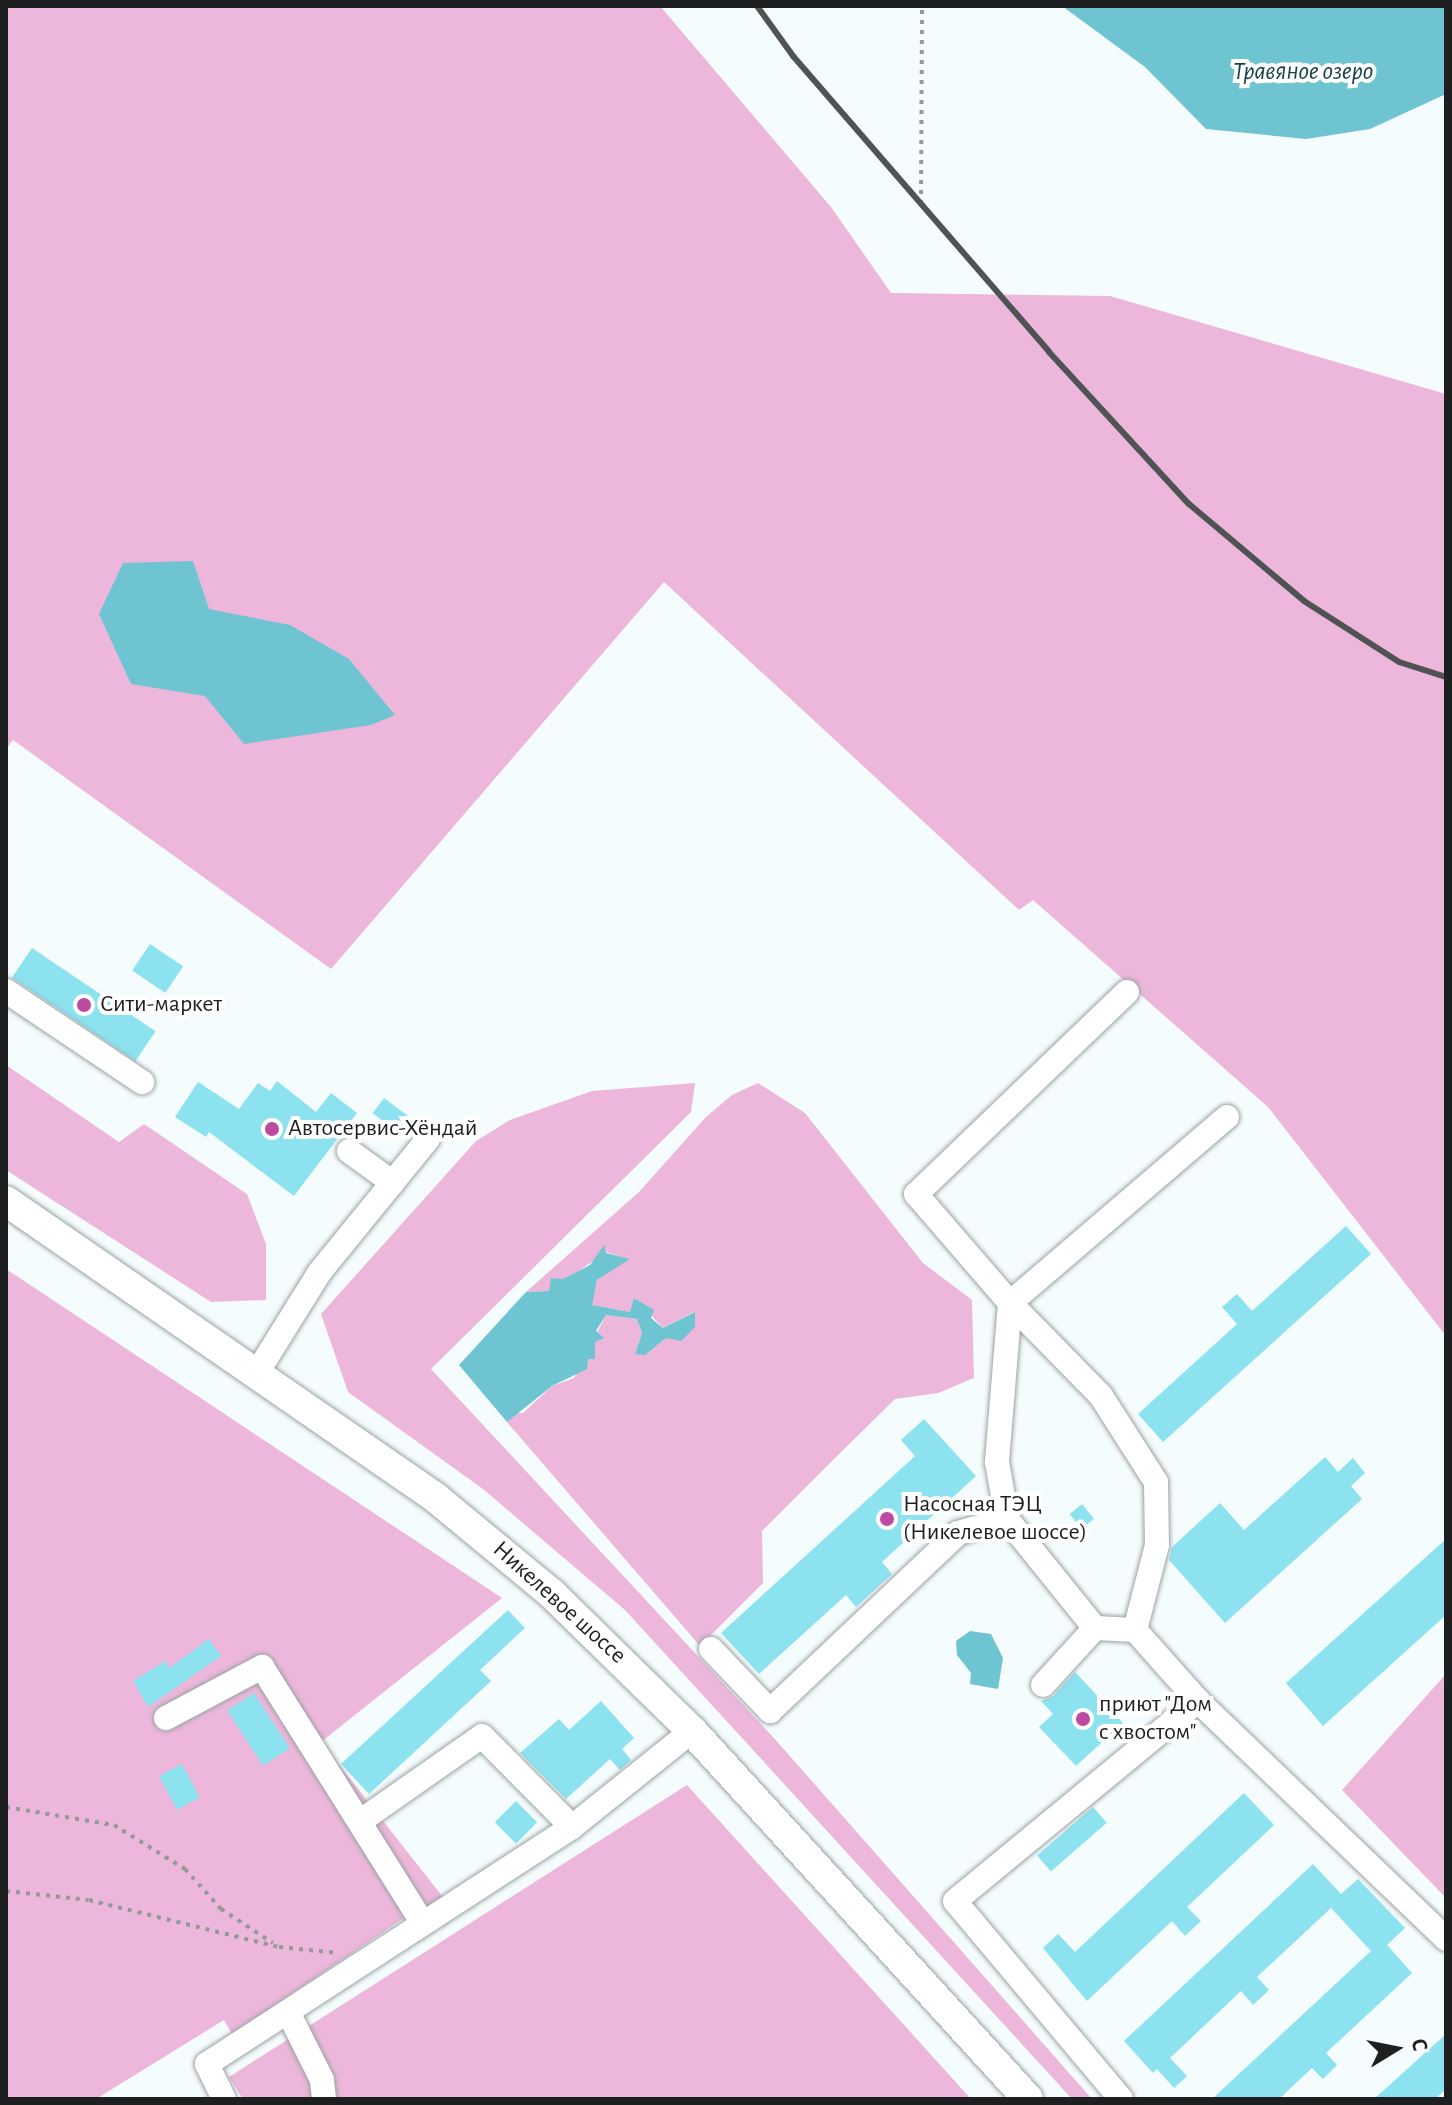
<!DOCTYPE html>
<meta charset="utf-8">
<style>
body{margin:0}
#map{position:relative;width:1452px;height:2105px;overflow:hidden;background:#f5fcfd;font-family:"Alegreya Sans",sans-serif}
div>[style]{position:absolute}
[style*='--x']{left:calc(var(--x)*1px);top:calc(var(--y)*1px);width:calc(var(--w)*1px);rotate:calc(var(--a)*1deg)}
.green>*{inset:0;background:#ecb7db}
.water>*{inset:0;background:#6fc4d1}
.building>*{inset:0;background:#8de2f0;transform-origin:0 0}
.path>*{height:4px;margin-top:-2px;transform-origin:0;background:repeating-linear-gradient(90deg,#94999a 0 4px,transparent 0 10px)}
.roads{filter:drop-shadow(0 0 2px #9ca2a3) drop-shadow(0 0 2px #9ca2a3)}
.minor>*{height:24px;margin:-12px;padding:0 12px;transform-origin:12px;border-radius:12px;background:#fff}
.major>*{height:30px;margin:-15px;padding:0 15px;transform-origin:15px;border-radius:15px;background:#fff}
.rail>*{height:6px;margin:-3px;padding:0 3px;transform-origin:3px;border-radius:3px;background:#505354}
.dots>*{width:22px;height:22px;translate:-50% -50%;box-sizing:border-box;border:4px solid #fff;border-radius:50%}
span{translate:-50% -50%;white-space:nowrap;text-align:center;line-height:1.15;-webkit-text-stroke:8px #fff;paint-order:stroke}
.poi-label{font-size:24px;color:#1d1f20}
.left{translate:0 -50%;text-align:left}
.street-label{font-size:24px;color:#1d1f20}
.water-label{font-size:26px;color:#194248;font-style:italic}
.frame{position:absolute;inset:0;border:8px solid #1d1f20;pointer-events:none}
.north{position:absolute;left:1356px;top:2009px;width:80px;height:80px;-webkit-text-stroke:6px #fff;paint-order:stroke;rotate:80deg;font-size:22px;font-weight:700;line-height:32px;text-align:center;color:#1d1f20}
.north::after{content:'';display:block;margin:auto;width:28px;height:36px;background:#1d1f20;clip-path:polygon(50% 0,100% 100%,50% 72%,0 100%)}
</style>
<div id="map">
<div class="green">
<div style="clip-path:polygon(6px 6px,660px 6px,831px 207px,891px 293px,1110px 296px,1446px 394px,1446px 1336px,1268px 1107px,1033px 900px,1019px 910px,664px 582px,331px 969px,13px 740px,6px 749px)"></div>
<div style="clip-path:polygon(6px 1065px,119px 1142px,144px 1124px,247px 1194px,266px 1244px,266px 1300px,211px 1302px,6px 1170px)"></div>
<div style="clip-path:polygon(695px 1083px,691px 1112px,431px 1369px,773px 1737px,1092px 2099px,1072px 2099px,625px 1610px,483px 1489px,348px 1392px,321px 1314px,476px 1141px,510px 1120px,592px 1091px)"></div>
<div style="clip-path:polygon(758px 1083px,805px 1113px,923px 1263px,972px 1300px,974px 1378px,938px 1393px,895px 1399px,835px 1458px,762px 1531px,763px 1583px,700px 1646px,507px 1422px,511px 1413px,523px 1413px,552px 1386px,574px 1378px,606px 1315px,637px 1319px,642px 1333px,635px 1354px,646px 1354px,666px 1338px,695px 1327px,694px 1312px,663px 1328px,635px 1298px,630px 1312px,591px 1305px,597px 1280px,628px 1259px,606px 1252px,550px 1291px,526px 1292px,639px 1192px,706px 1117px,732px 1095px)"></div>
<div style="clip-path:polygon(6px 1269px,502px 1598px,321px 1742px,446px 1901px,410px 1914px,232px 2034px,224px 2020px,96px 2099px,6px 2099px)"></div>
<div style="clip-path:polygon(1446px 1674px,1446px 1898px,1342px 1790px)"></div>
<div style="clip-path:polygon(687px 1785px,971px 2099px,243px 2099px,229px 2077px)"></div>
</div>
<div class="water">
<div style="clip-path:polygon(1062px 6px,1446px 6px,1446px 94px,1370px 129px,1306px 139px,1206px 129px,1145px 67px)"></div>
<div style="clip-path:polygon(193px 561px,209px 609px,290px 625px,349px 659px,395px 715px,371px 725px,244px 744px,205px 696px,131px 684px,99px 614px,123px 563px)"></div>
<div style="clip-path:polygon(604px 1245px,606px 1253px,630px 1259px,597px 1280px,592px 1305px,630px 1312px,634px 1298px,654px 1310px,651px 1318px,663px 1328px,695px 1312px,695px 1327px,681px 1341px,666px 1338px,645px 1355px,635px 1354px,642px 1333px,637px 1319px,606px 1315px,596px 1331px,604px 1338px,595px 1342px,595px 1359px,588px 1359px,587px 1369px,552px 1386px,507px 1422px,459px 1365px,526px 1292px,549px 1291px,551px 1278px,563px 1279px,590px 1265px)"></div>
<div style="clip-path:polygon(970px 1631px,991px 1634px,1003px 1658px,998px 1689px,970px 1684px,971px 1673px,957px 1655px,956px 1641px)"></div>
</div>
<div class="building">
<div style="left:150px;top:944px;width:40px;height:32px;rotate:34deg"></div>
<div style="left:32px;top:948px;width:149px;height:36px;rotate:34deg"></div>
<div style="clip-path:polygon(277px 1081px,316px 1112px,331px 1093px,357px 1113px,294px 1196px,209px 1132px,206px 1137px,175px 1117px,198px 1082px,239px 1109px,258px 1083px,270px 1091px)"></div>
<div style="left:384px;top:1098px;width:38px;height:19px;rotate:37deg"></div>
<div style="clip-path:polygon(1346px 1226px,1371px 1254px,1163px 1442px,1138px 1414px,1237px 1324px,1222px 1307px,1237px 1294px,1252px 1311px)"></div>
<div style="clip-path:polygon(924px 1419px,976px 1476px,882px 1562px,892px 1574px,856px 1607px,846px 1595px,759px 1674px,721px 1633px,915px 1456px,901px 1440px)"></div>
<div style="clip-path:polygon(1325px 1457px,1338px 1472px,1353px 1458px,1365px 1473px,1351px 1486px,1362px 1499px,1225px 1623px,1169px 1560px,1172px 1547px,1220px 1503px,1244px 1530px)"></div>
<div style="left:1082px;top:1504px;width:19px;height:16px;rotate:51deg"></div>
<div style="clip-path:polygon(1446px 1539px,1446px 1615px,1323px 1726px,1286px 1683px)"></div>
<div style="clip-path:polygon(508px 1610px,525px 1628px,480px 1670px,491px 1681px,369px 1794px,341px 1764px)"></div>
<div style="clip-path:polygon(209px 1639px,221px 1656px,148px 1707px,133px 1681px,165px 1661px,169px 1668px)"></div>
<div style="clip-path:polygon(1075px 1672px,1123px 1723px,1076px 1766px,1039px 1727px,1053px 1714px,1041px 1701px,1053px 1696px)"></div>
<div style="left:254px;top:1693px;width:66px;height:32px;rotate:57deg"></div>
<div style="clip-path:polygon(601px 1701px,634px 1738px,622px 1749px,631px 1760px,620px 1770px,610px 1759px,566px 1799px,520px 1753px,559px 1719px,569px 1730px)"></div>
<div style="left:182px;top:1764px;width:38px;height:26px;rotate:62deg"></div>
<div style="clip-path:polygon(1244px 1793px,1274px 1825px,1187px 1907px,1201px 1921px,1185px 1936px,1172px 1921px,1087px 2001px,1043px 1948px,1058px 1934px,1075px 1952px)"></div>
<div style="left:516px;top:1801px;width:30px;height:30px;rotate:45deg"></div>
<div style="left:1093px;top:1807px;width:21px;height:74px;rotate:49deg"></div>
<div style="clip-path:polygon(1313px 1864px,1341px 1894px,1358px 1879px,1405px 1928px,1387px 1945px,1412px 1973px,1326px 2053px,1337px 2065px,1323px 2079px,1312px 2068px,1279px 2099px,1212px 2099px,1371px 1951px,1331px 1908px,1257px 1977px,1269px 1990px,1253px 2005px,1241px 1991px,1170px 2058px,1187px 2076px,1174px 2088px,1157px 2069px,1153px 2073px,1124px 2041px)"></div>
<div style="clip-path:polygon(1446px 2034px,1446px 2089px,1435px 2099px,1374px 2099px)"></div>
</div>
<div class="path">
<div style="--x:921;--y:204;--w:198;--a:-89.7"></div>
<div style="--x:6;--y:1807;--w:109;--a:9.5"></div>
<div style="--x:114;--y:1825;--w:84;--a:31.8"></div>
<div style="--x:185;--y:1869;--w:54;--a:48"></div>
<div style="--x:221;--y:1909;--w:62;--a:33.2"></div>
<div style="--x:6;--y:1891;--w:83;--a:6.2"></div>
<div style="--x:89;--y:1900;--w:196;--a:13.9"></div>
<div style="--x:279;--y:1947;--w:59;--a:5.8"></div>
</div>
<div class="roads">
<div class="minor">
<div style="--x:6;--y:991;--w:164;--a:33.8"></div>
<div style="--x:1127;--y:992;--w:292;--a:136.2"></div>
<div style="--x:916;--y:1194;--w:144;--a:49.2"></div>
<div style="--x:1010;--y:1303;--w:160;--a:94.7"></div>
<div style="--x:997;--y:1462;--w:58;--a:80"></div>
<div style="--x:1007;--y:1519;--w:140;--a:51.1"></div>
<div style="--x:1095;--y:1628;--w:40;--a:2.9"></div>
<div style="--x:1227;--y:1117;--w:286;--a:139.4"></div>
<div style="--x:1010;--y:1303;--w:130;--a:45.6"></div>
<div style="--x:1101;--y:1396;--w:102;--a:57.4"></div>
<div style="--x:1156;--y:1482;--w:63;--a:89.1"></div>
<div style="--x:1157;--y:1545;--w:88;--a:104.5"></div>
<div style="--x:1135;--y:1630;--w:95;--a:48.4"></div>
<div style="--x:1198;--y:1701;--w:344;--a:43.8"></div>
<div style="--x:349;--y:1151;--w:54;--a:36"></div>
<div style="--x:255;--y:1376;--w:121;--a:-58.1"></div>
<div style="--x:319;--y:1273;--w:173;--a:-50.9"></div>
<div style="--x:711;--y:1649;--w:86;--a:46.4"></div>
<div style="--x:770;--y:1711;--w:259;--a:-43.4"></div>
<div style="--x:958;--y:1533;--w:51;--a:-15.9"></div>
<div style="--x:1043;--y:1685;--w:77;--a:-47.6"></div>
<div style="--x:166;--y:1718;--w:109;--a:-28"></div>
<div style="--x:262;--y:1667;--w:303;--a:57.9"></div>
<div style="--x:362;--y:1820;--w:146;--a:-35"></div>
<div style="--x:482;--y:1736;--w:128;--a:45.3"></div>
<div style="--x:288;--y:2012;--w:76;--a:63.4"></div>
<div style="--x:322;--y:2080;--w:19;--a:84"></div>
<div style="--x:224;--y:2099;--w:39;--a:-116"></div>
<div style="--x:207;--y:2064;--w:435;--a:-33"></div>
<div style="--x:572;--y:1827;--w:154;--a:-38.7"></div>
<div style="--x:1121;--y:2099;--w:258;--a:-130"></div>
<div style="--x:955;--y:1901;--w:315;--a:-39.5"></div>
</div>
<div class="major">
<div style="--x:6;--y:1201;--w:523;--a:34.63"></div>
<div style="--x:436;--y:1498;--w:151;--a:39.6"></div>
<div style="--x:552;--y:1594;--w:196;--a:44.4"></div>
<div style="--x:692;--y:1731;--w:498;--a:47.6"></div>
</div>
</div>
<div class="rail">
<div style="--x:757;--y:6;--w:62;--a:54.2"></div>
<div style="--x:793;--y:56;--w:391;--a:49.1"></div>
<div style="--x:1049;--y:352;--w:207;--a:47.4"></div>
<div style="--x:1189;--y:504;--w:150;--a:40.1"></div>
<div style="--x:1304;--y:601;--w:113;--a:32.7"></div>
<div style="--x:1399;--y:662;--w:49;--a:17.7"></div>
</div>
<div class="dots">
<div style="left:84px;top:1005px;background:#be49a1"></div>
<div style="left:272px;top:1129px;background:#be49a1"></div>
<div style="left:887px;top:1519px;background:#be49a1"></div>
<div style="left:1083px;top:1719px;background:#be49a1"></div>
</div>
<div class="poi-label">
<span class="left" style="left:100px;top:1005px">Сити-маркет</span>
<span class="left" style="left:288px;top:1129px">Автосервис-Хёндай</span>
<span class="left" style="left:903px;top:1519px">Насосная ТЭЦ<br>(Никелевое шоссе)</span>
<span class="left" style="left:1099px;top:1719px">приют "Дом<br>с хвостом"</span>
</div>
<div class="street-label">
<span style="left:559px;top:1603px;rotate:42deg">Никелевое шоссе</span>
</div>
<div class="water-label">
<span style="left:1303px;top:72px">Травяное озеро</span>
</div>
<div class="frame"></div>
<div class="north">С</div>
</div>
